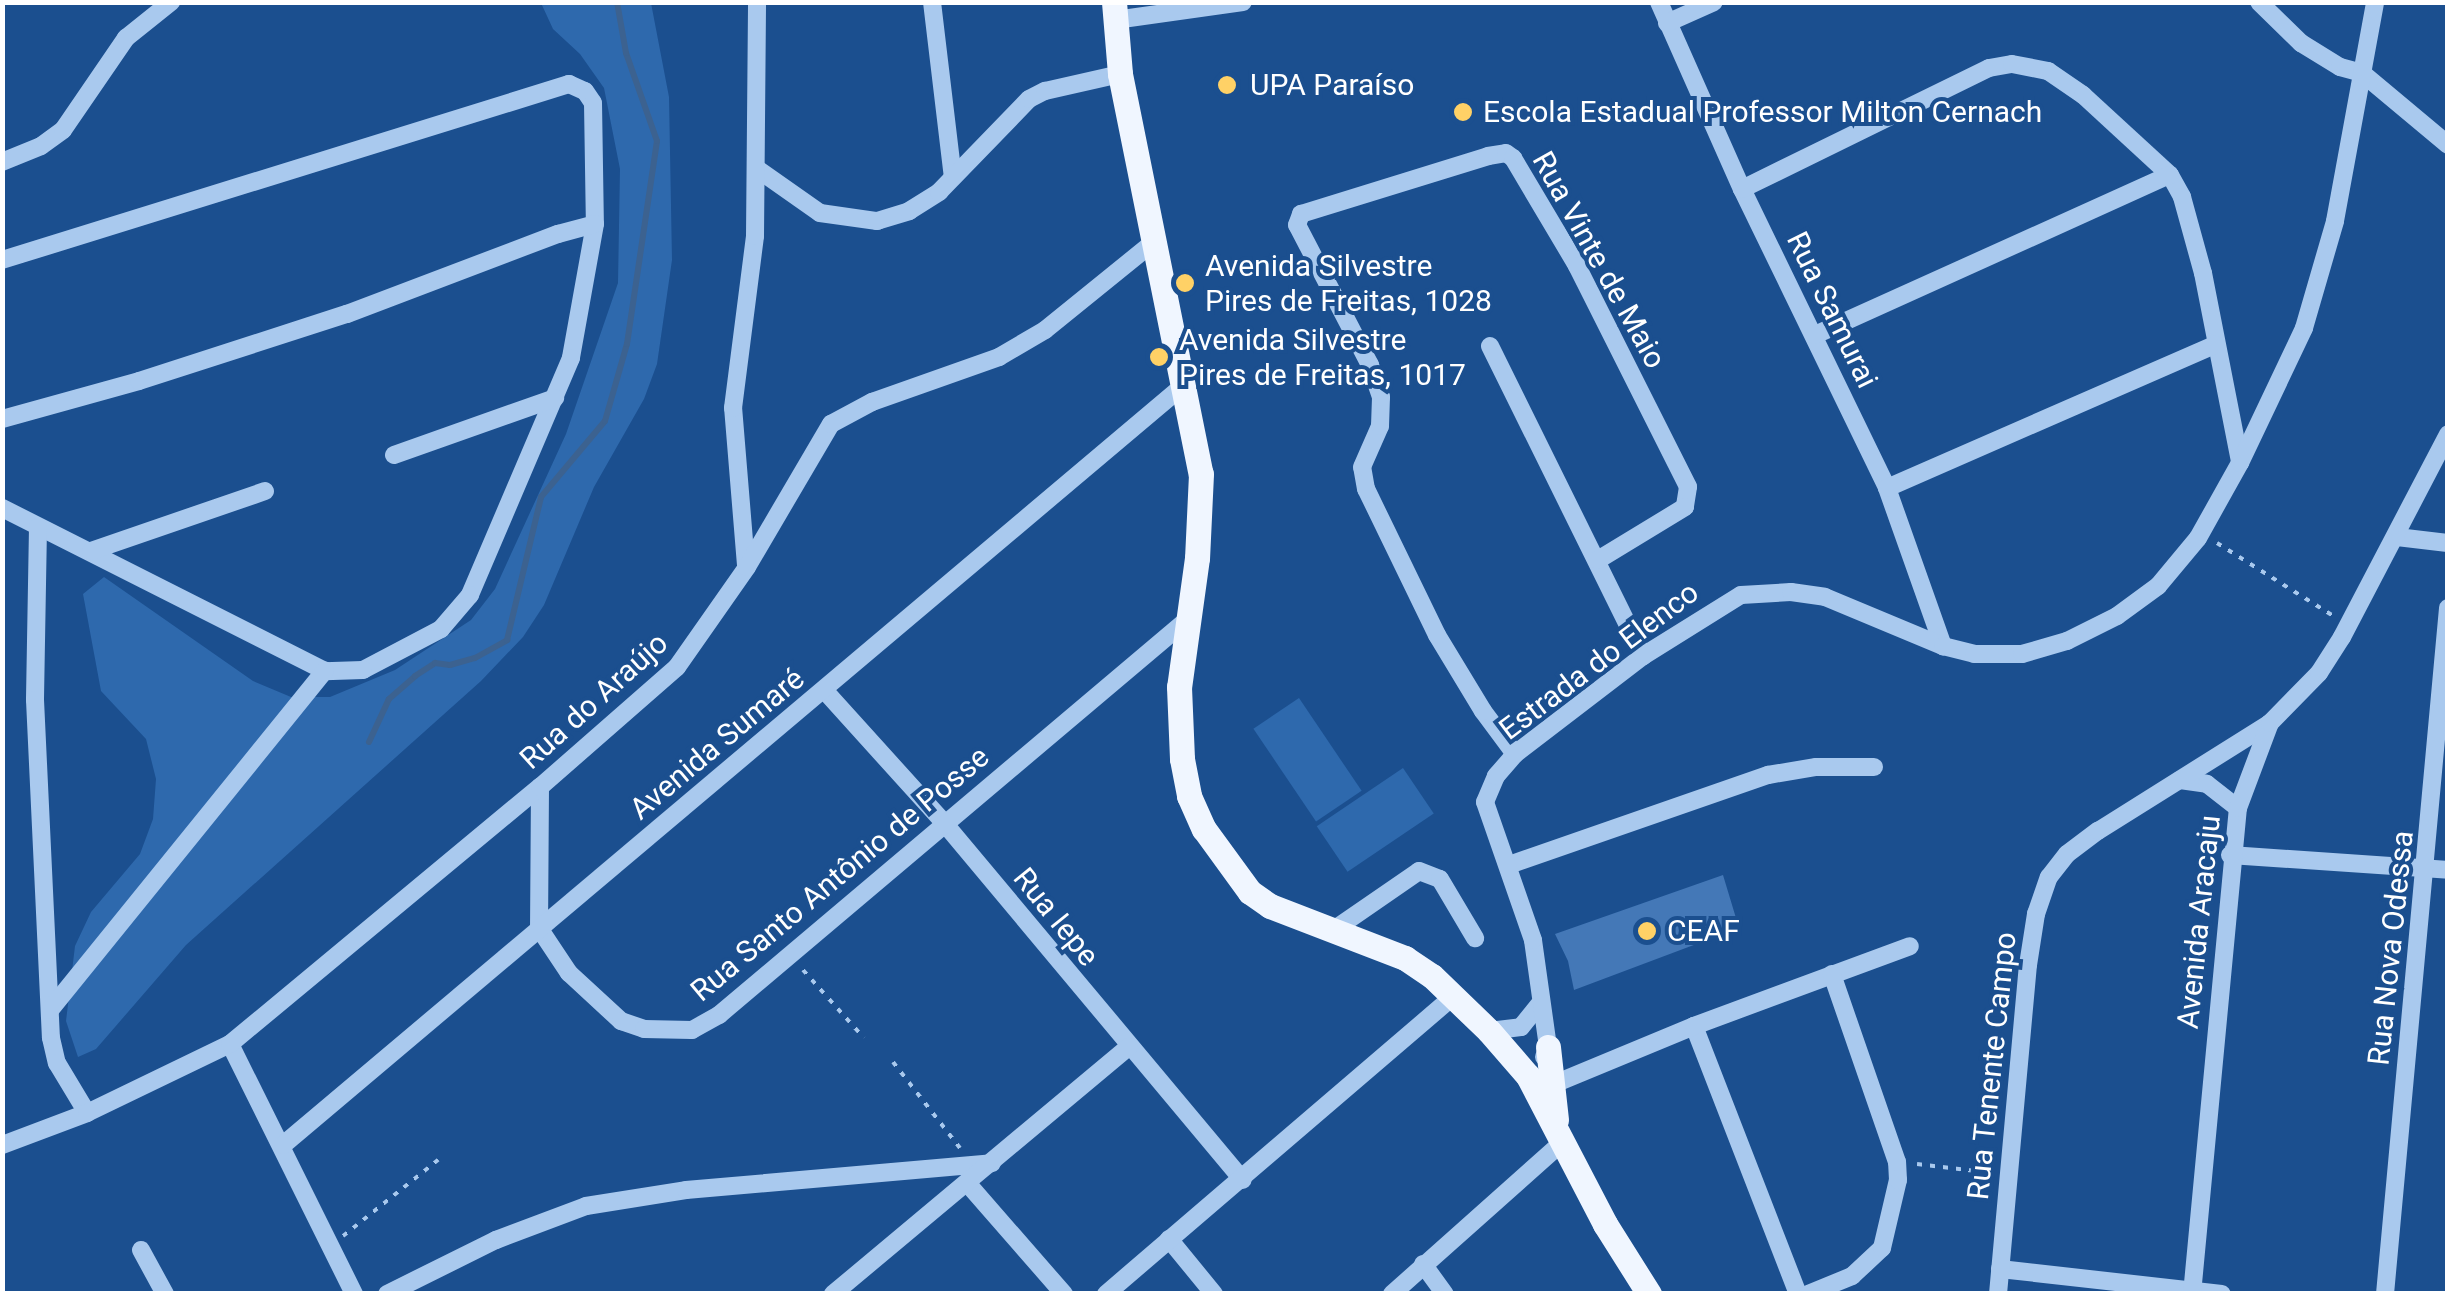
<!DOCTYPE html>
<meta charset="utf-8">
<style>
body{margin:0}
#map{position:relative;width:2450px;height:1296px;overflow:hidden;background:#1b4f8f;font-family:Roboto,sans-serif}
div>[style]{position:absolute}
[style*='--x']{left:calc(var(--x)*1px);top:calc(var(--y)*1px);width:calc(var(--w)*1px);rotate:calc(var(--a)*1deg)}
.green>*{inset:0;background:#2e69ad;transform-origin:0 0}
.stream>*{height:6px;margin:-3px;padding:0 3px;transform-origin:3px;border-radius:3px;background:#3c6290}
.building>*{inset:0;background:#4478b7}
.path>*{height:4px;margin-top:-2px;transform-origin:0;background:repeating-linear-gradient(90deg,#a9c9ee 0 5px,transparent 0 13px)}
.minor>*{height:18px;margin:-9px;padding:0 9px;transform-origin:9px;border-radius:9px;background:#a9c9ee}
.major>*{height:25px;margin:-12.5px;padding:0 12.5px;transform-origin:12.5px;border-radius:12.5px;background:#f0f6ff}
.dots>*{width:28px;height:28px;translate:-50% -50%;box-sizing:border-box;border:5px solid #1b4f8f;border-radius:50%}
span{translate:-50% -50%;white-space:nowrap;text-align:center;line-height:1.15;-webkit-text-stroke:8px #1b4f8f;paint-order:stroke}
.poi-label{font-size:30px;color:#fff}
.left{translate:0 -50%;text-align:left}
.street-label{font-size:30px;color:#fff}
.frame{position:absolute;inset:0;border:5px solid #fff;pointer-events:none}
</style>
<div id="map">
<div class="green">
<div style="clip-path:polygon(541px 3px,651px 3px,669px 97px,672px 260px,657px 364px,644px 399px,594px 487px,544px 605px,523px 637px,481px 681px,186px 945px,96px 1049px,78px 1057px,66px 1021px,75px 946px,91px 912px,140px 854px,153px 819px,156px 779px,146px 739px,101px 691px,83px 594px,104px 577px,253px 681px,291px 697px,330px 697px,395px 670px,471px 620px,495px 589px,566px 434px,618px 283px,620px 169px,604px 88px,580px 54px,553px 29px)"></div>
<div style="left:1299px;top:698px;width:112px;height:55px;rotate:56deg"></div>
<div style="left:1403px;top:768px;width:55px;height:104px;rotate:56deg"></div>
</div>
<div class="stream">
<div style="--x:369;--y:742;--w:47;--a:-65.1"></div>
<div style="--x:389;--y:699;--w:35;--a:-41"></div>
<div style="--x:415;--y:676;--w:24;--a:-33"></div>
<div style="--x:435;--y:663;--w:15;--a:8"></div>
<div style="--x:450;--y:665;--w:26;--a:-16"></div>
<div style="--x:475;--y:658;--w:37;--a:-29"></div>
<div style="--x:507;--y:640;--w:147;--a:-76.6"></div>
<div style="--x:541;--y:497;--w:99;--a:-49.9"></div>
<div style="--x:605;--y:421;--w:80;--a:-74.1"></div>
<div style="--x:627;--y:344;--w:205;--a:-81.6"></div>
<div style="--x:657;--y:141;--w:93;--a:-109.4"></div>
<div style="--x:626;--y:53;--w:52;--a:-100"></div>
</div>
<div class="building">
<div style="clip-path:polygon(1723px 875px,1739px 928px,1574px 990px,1568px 961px,1555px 934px)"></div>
</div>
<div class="path">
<div style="--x:2217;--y:543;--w:136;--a:32.1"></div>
<div style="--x:803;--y:970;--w:91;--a:48.1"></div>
<div style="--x:893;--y:1062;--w:109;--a:52.1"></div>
<div style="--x:1917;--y:1164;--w:76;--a:6.8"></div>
<div style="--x:343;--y:1236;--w:122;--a:-38.7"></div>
</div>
<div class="minor">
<div style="--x:932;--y:2;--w:176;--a:83.2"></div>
<div style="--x:1659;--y:2;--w:205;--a:66.1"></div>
<div style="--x:1742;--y:189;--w:332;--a:64.1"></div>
<div style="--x:1887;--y:488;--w:168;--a:70.5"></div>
<div style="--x:2259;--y:2;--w:59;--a:44.3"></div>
<div style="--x:2301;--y:43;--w:46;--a:31.6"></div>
<div style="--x:2340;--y:67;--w:23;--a:15"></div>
<div style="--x:2362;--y:73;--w:112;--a:39.9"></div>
<div style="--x:1115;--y:20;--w:129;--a:-8"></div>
<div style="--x:1667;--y:23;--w:51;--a:-24.1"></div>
<div style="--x:2;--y:162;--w:42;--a:-22.3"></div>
<div style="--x:41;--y:146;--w:27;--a:-36"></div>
<div style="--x:63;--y:130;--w:112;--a:-55.6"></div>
<div style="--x:126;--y:38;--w:58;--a:-38.7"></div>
<div style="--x:756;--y:168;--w:78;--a:35.1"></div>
<div style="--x:820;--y:213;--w:58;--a:8"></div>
<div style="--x:877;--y:221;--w:34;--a:-17"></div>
<div style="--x:909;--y:211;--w:36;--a:-32"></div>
<div style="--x:939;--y:192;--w:129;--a:-45.9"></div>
<div style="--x:1029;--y:99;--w:18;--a:-27"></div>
<div style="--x:1045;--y:91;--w:77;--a:-12.8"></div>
<div style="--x:1742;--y:189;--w:275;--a:-26.1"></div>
<div style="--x:1989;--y:68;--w:23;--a:-10"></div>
<div style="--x:2012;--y:64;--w:37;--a:11"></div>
<div style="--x:2048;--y:71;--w:42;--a:34.4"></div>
<div style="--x:2083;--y:95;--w:118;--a:42.6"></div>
<div style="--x:2170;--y:175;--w:25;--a:61"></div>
<div style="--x:2182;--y:197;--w:79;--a:74.6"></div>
<div style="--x:2203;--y:273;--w:193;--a:78.9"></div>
<div style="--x:2;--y:260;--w:594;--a:-17.24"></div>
<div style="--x:569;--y:84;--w:17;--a:24"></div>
<div style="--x:585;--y:91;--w:14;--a:56"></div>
<div style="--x:593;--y:103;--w:121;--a:89.1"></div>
<div style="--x:595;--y:224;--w:136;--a:100.2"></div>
<div style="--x:571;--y:358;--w:258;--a:113.1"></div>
<div style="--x:470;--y:595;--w:45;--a:130.5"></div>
<div style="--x:441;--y:629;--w:88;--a:152.3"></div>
<div style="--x:363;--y:670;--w:38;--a:178"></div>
<div style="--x:325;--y:671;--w:362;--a:-153.2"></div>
<div style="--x:1815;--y:335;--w:389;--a:-24.3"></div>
<div style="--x:1490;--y:346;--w:346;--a:63.7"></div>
<div style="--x:2;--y:419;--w:142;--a:-15.5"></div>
<div style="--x:139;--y:381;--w:219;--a:-17.9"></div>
<div style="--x:347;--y:314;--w:226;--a:-20.8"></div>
<div style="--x:558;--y:234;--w:38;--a:-15"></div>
<div style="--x:394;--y:455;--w:171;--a:-19.5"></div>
<div style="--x:1887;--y:488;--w:358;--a:-23.6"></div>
<div style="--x:38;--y:527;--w:173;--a:91"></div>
<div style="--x:35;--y:700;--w:338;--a:87.3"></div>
<div style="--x:51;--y:1038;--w:26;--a:77"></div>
<div style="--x:57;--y:1063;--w:58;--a:59"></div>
<div style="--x:2397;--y:537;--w:51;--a:6.7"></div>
<div style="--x:91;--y:551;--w:184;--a:-19"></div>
<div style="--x:746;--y:565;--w:158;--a:-94.7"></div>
<div style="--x:733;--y:408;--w:173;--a:-82.7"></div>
<div style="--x:755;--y:236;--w:234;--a:-89.5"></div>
<div style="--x:825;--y:691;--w:179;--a:47.9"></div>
<div style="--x:945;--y:824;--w:464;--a:50.1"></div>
<div style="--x:1515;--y:754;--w:54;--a:-126.7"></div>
<div style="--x:1483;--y:711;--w:89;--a:-121.2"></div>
<div style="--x:1437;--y:635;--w:162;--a:-115.9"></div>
<div style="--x:1366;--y:489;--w:22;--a:-100"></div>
<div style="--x:1362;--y:467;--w:45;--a:-66.3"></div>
<div style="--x:1380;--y:426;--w:29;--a:-88"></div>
<div style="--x:1381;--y:397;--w:34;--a:-109"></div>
<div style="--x:1370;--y:365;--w:158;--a:-117.5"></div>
<div style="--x:1297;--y:225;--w:12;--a:-70"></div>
<div style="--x:1301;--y:214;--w:196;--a:-17.2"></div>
<div style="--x:1488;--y:156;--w:18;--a:-9"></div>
<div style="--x:1506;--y:153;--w:9;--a:36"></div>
<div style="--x:1513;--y:158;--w:126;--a:59.3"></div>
<div style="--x:1577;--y:266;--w:247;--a:63.3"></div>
<div style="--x:1688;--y:487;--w:20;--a:99"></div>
<div style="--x:1685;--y:507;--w:102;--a:148.7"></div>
<div style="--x:2180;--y:780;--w:27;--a:8"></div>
<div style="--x:2207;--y:784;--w:39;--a:38"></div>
<div style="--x:540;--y:787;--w:141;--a:90.4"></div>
<div style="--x:539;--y:928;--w:54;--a:56.3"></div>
<div style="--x:569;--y:973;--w:71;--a:42.7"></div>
<div style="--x:621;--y:1021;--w:24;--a:19"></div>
<div style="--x:644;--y:1029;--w:48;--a:1.2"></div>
<div style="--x:692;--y:1030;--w:31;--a:-29"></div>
<div style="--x:719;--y:1015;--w:614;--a:-40.18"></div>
<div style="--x:2230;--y:855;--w:219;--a:3.9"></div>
<div style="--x:1509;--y:865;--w:274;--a:-19.2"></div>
<div style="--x:1768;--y:775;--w:49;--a:-9.5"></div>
<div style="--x:1816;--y:767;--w:58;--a:0"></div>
<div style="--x:1335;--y:929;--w:102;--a:-34.6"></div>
<div style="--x:1419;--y:871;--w:22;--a:21"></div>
<div style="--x:1440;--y:879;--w:69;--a:59.3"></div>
<div style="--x:50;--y:1010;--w:437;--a:-51"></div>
<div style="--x:1694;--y:1026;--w:287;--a:68.8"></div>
<div style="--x:1489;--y:1031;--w:32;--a:-7"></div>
<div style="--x:1521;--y:1027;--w:28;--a:-51"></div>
<div style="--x:230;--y:1044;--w:279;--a:63.6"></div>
<div style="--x:1544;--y:1057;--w:11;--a:-68"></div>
<div style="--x:1548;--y:1047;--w:108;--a:-98"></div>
<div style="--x:1533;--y:940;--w:146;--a:-109.2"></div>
<div style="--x:1485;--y:802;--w:28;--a:-67"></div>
<div style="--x:1496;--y:776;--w:29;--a:-49"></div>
<div style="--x:1515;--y:754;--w:161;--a:-37.4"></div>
<div style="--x:1643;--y:656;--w:115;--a:-31.9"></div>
<div style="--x:1741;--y:595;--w:50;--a:-3.4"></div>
<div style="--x:1791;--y:592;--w:34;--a:8"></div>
<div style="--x:1825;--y:597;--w:128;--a:22.6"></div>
<div style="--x:1943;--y:646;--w:32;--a:14"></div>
<div style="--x:1974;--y:654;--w:48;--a:0"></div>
<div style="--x:2022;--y:654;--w:47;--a:-16.1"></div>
<div style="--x:2067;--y:641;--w:56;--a:-26.6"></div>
<div style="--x:2117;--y:616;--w:51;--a:-36.2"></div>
<div style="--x:2158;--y:586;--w:62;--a:-50.2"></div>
<div style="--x:2198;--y:538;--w:86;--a:-60.8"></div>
<div style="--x:2240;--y:463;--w:149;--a:-64.6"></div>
<div style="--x:2304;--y:328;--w:111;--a:-73.8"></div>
<div style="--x:2335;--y:221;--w:223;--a:-79.6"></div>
<div style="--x:1542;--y:1089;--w:165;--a:-22.5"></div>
<div style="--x:1694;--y:1026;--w:230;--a:-20.3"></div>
<div style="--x:2;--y:1145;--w:91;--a:-20.6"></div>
<div style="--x:87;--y:1113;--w:159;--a:-25.8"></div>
<div style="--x:230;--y:1044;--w:403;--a:-39.7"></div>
<div style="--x:540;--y:787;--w:182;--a:-41.2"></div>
<div style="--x:677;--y:667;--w:122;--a:-55"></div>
<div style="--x:747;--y:567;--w:166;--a:-59.6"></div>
<div style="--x:831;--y:424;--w:47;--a:-28.2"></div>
<div style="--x:872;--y:402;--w:135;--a:-19.5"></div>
<div style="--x:999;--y:357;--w:53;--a:-30.4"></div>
<div style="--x:1045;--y:330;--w:143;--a:-39"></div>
<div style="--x:283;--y:1145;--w:1180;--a:-40.15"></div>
<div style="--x:968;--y:1184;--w:146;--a:48.9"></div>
<div style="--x:1169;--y:1239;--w:71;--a:50.7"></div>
<div style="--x:141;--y:1250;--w:50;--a:61.4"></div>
<div style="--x:1423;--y:1264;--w:37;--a:54"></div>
<div style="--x:2000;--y:1269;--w:223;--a:6.4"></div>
<div style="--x:387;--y:1294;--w:122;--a:-26.4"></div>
<div style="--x:496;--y:1240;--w:96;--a:-20.7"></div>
<div style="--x:586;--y:1206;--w:101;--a:-9.1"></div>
<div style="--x:686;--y:1190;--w:307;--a:-5"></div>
<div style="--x:833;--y:1294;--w:385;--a:-39.9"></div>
<div style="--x:1106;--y:1294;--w:458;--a:-40.6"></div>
<div style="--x:1392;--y:1294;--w:230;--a:-41.7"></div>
<div style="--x:1808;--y:1294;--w:48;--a:-22.2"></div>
<div style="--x:1852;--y:1276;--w:41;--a:-43"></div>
<div style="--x:1882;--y:1248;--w:70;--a:-76.8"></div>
<div style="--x:1898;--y:1180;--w:18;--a:-93"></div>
<div style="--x:1897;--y:1162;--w:199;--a:-109.1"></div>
<div style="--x:1998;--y:1294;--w:330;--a:-84.8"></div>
<div style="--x:2028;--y:965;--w:52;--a:-81.1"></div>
<div style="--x:2036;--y:914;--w:39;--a:-71"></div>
<div style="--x:2049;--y:877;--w:29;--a:-52"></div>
<div style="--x:2067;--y:854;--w:39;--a:-37"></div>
<div style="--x:2098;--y:831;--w:203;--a:-32.1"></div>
<div style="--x:2192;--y:1294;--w:488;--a:-84.6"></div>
<div style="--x:2238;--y:808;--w:91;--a:-69.4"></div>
<div style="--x:2270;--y:723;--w:70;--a:-45.6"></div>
<div style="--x:2319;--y:673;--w:43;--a:-57.4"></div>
<div style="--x:2342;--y:637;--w:229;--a:-62.4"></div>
<div style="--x:2385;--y:1294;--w:689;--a:-84.75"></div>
</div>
<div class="major">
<div style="--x:1114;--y:2;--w:72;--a:85.2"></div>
<div style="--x:1120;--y:74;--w:408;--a:78.6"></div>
<div style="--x:1201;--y:474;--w:84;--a:92.7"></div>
<div style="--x:1197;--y:558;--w:130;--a:97.9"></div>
<div style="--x:1179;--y:687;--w:72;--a:87.6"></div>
<div style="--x:1182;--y:759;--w:38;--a:79"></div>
<div style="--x:1189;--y:796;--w:36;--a:66"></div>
<div style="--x:1204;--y:829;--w:78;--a:53.9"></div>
<div style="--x:1250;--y:892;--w:24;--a:35"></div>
<div style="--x:1270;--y:906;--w:145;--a:21.1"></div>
<div style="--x:1405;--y:958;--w:32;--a:34"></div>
<div style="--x:1432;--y:976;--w:79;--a:44"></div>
<div style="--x:1489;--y:1031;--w:60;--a:49.1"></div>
<div style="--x:1528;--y:1076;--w:167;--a:62.5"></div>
<div style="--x:1605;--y:1224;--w:83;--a:57.8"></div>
<div style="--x:1548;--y:1047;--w:73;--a:83.7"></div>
</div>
<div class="dots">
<div style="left:1227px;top:85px;background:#ffd166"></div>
<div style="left:1463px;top:112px;background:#ffd166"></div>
<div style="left:1185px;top:283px;background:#ffd166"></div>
<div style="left:1159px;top:357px;background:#ffd166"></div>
<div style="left:1647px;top:931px;background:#ffd166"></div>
</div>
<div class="poi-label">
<span class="left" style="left:1250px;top:85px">UPA Paraíso</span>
<span class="left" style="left:1483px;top:112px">Escola Estadual Professor Milton Cernach</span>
<span class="left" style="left:1205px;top:283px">Avenida Silvestre<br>Pires de Freitas, 1028</span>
<span class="left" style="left:1179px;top:357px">Avenida Silvestre<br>Pires de Freitas, 1017</span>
<span class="left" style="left:1667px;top:931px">CEAF</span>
</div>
<div class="street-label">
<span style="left:1599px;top:260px;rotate:61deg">Rua Vinte de Maio</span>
<span style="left:1832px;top:310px;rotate:64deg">Rua Samurai</span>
<span style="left:1599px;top:661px;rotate:-37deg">Estrada do Elenco</span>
<span style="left:594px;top:701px;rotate:-42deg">Rua do Araújo</span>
<span style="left:717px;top:744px;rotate:-40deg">Avenida Sumaré</span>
<span style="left:840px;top:874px;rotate:-40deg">Rua Santo Antônio de Posse</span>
<span style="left:1056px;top:917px;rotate:51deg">Rua Iepe</span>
<span style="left:2199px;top:922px;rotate:-84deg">Avenida Aracaju</span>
<span style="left:2391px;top:948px;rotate:-84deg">Rua Nova Odessa</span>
<span style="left:1992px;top:1066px;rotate:-84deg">Rua Tenente Campo</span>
</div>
<div class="frame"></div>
</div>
